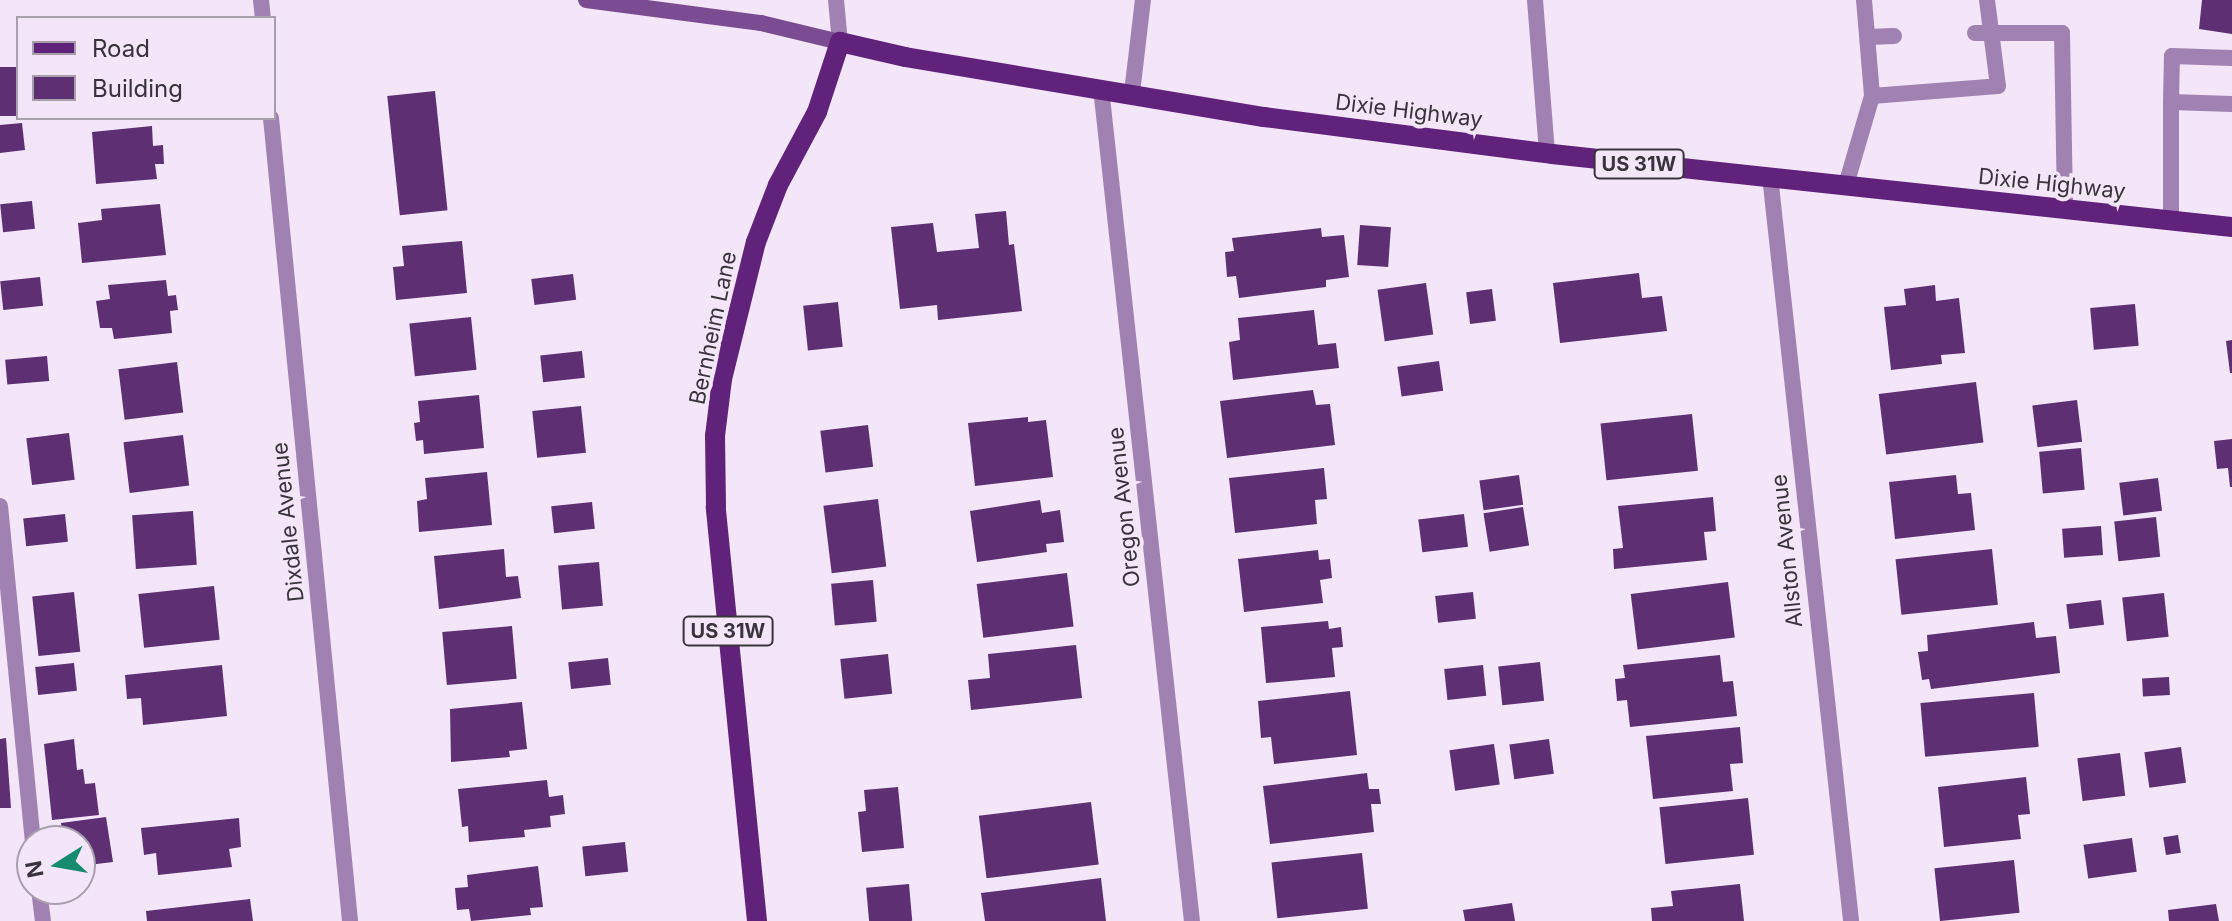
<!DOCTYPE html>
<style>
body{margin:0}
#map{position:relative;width:2232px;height:921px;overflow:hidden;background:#f3e6f9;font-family:Inter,sans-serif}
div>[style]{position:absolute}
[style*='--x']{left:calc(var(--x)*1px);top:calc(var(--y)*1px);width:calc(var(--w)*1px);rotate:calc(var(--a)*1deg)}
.building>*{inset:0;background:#5e3073;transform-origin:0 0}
.lane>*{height:16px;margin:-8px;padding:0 8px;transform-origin:8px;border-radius:8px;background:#a181b2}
.street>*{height:16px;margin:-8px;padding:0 8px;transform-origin:8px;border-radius:8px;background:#a181b2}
.secondary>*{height:16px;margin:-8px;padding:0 8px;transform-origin:8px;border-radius:8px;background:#7c4c93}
.primary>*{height:20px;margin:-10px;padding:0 10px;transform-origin:10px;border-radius:10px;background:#61227c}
span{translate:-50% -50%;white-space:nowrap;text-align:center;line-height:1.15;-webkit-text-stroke:8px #f3e6f9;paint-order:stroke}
.shield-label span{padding:2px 6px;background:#f3e6f9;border:2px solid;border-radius:6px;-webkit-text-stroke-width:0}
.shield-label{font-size:20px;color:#38343b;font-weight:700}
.street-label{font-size:22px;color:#38343b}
.legend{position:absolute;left:16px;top:16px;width:260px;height:104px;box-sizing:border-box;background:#f3e6f9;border:2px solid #a89fad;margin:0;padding:10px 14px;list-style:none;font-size:24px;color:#38343b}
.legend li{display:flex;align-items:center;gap:16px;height:40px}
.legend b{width:40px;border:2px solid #a89fad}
.north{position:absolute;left:16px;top:825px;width:80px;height:80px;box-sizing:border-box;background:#f3e6f9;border:2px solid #a89fad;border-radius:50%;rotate:259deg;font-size:22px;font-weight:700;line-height:32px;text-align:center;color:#38343b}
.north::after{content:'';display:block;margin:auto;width:28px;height:36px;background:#178b6d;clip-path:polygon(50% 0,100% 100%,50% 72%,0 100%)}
</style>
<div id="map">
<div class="building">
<div style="clip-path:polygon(2202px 0,2232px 0,2232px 34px,2199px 29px)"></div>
<div style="left:18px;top:67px;width:49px;height:18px;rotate:90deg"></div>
<div style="left:435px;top:91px;width:120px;height:48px;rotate:84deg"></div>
<div style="clip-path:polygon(22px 123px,25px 150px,0 153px,0 125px)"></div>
<div style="clip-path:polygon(152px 126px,153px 146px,163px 145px,164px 164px,155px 164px,157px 179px,96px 184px,92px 132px)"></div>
<div style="left:32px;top:201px;width:28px;height:32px;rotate:84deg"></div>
<div style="clip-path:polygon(160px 204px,166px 255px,82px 263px,78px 223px,102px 220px,101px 209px)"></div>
<div style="clip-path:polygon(1006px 211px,1009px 245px,1014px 244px,1022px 311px,938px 320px,937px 305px,900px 309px,891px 227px,933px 223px,937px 252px,979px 248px,975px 214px)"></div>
<div style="left:1360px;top:225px;width:31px;height:40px;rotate:4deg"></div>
<div style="clip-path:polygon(1321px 228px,1322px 237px,1344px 235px,1349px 277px,1326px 280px,1326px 287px,1239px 298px,1236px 276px,1227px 277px,1225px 252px,1234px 251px,1232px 238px)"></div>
<div style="clip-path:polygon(462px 241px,467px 293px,396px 300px,393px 267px,404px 266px,402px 246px)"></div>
<div style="clip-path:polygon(1639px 273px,1642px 298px,1662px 296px,1667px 331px,1560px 343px,1553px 283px)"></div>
<div style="left:573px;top:274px;width:26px;height:42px;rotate:83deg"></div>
<div style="left:40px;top:277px;width:29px;height:40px;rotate:84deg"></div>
<div style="clip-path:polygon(166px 280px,168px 296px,176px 295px,178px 310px,170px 311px,172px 333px,114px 339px,112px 328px,100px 328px,96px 301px,110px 299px,108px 285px)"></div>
<div style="left:1426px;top:283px;width:52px;height:49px;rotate:82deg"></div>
<div style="clip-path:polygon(1935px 285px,1936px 301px,1959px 298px,1965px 353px,1941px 355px,1942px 364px,1891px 370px,1884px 307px,1906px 305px,1904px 289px)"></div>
<div style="left:1492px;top:289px;width:32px;height:26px;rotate:83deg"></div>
<div style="left:838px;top:302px;width:45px;height:35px;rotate:84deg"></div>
<div style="left:2135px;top:304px;width:42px;height:45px;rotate:85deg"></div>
<div style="clip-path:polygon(1314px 310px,1318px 345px,1336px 343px,1339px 368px,1233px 380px,1229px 342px,1240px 340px,1238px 318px)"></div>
<div style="left:471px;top:317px;width:53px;height:62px;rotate:84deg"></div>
<div style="clip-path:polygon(2232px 340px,2232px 373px,2230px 373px,2226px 341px)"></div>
<div style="left:582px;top:351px;width:27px;height:42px;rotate:84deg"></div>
<div style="left:47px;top:356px;width:25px;height:42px;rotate:85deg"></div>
<div style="left:1439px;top:361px;width:30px;height:42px;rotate:82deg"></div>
<div style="left:177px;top:362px;width:51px;height:59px;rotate:83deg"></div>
<div style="left:1976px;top:382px;width:61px;height:98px;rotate:83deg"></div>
<div style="clip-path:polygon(1313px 390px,1316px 405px,1330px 404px,1335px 445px,1227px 458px,1220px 401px)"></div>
<div style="clip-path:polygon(479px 395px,484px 448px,424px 454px,423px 440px,416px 441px,414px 423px,420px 422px,418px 401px)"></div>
<div style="left:2077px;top:400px;width:42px;height:45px;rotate:83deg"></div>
<div style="left:581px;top:406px;width:47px;height:49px;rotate:84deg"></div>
<div style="left:1692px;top:414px;width:57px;height:92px;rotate:84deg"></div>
<div style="clip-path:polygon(1028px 417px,1028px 422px,1046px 420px,1053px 477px,975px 486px,968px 423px)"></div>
<div style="left:868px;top:425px;width:42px;height:48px;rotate:83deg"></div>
<div style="left:69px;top:433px;width:47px;height:43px;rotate:83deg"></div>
<div style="left:183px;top:435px;width:51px;height:60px;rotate:83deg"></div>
<div style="clip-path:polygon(2232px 439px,2232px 487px,2230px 487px,2228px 468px,2217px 469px,2214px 441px)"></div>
<div style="left:2081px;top:448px;width:42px;height:42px;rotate:85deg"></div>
<div style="clip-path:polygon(1324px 468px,1327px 499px,1315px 500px,1317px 524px,1235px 533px,1229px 478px)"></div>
<div style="clip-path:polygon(487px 472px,492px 525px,419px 532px,417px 501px,427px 499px,425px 478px)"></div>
<div style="left:1519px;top:475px;width:30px;height:40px;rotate:82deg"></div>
<div style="clip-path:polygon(1956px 475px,1958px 494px,1971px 493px,1975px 530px,1895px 539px,1889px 482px)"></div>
<div style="left:2158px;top:478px;width:33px;height:39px;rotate:83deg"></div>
<div style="clip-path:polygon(1713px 497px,1716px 531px,1704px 532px,1707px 560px,1614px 569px,1613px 549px,1623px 548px,1618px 506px)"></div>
<div style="left:878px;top:499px;width:68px;height:55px;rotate:83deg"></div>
<div style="clip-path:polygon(1040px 500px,1042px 513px,1060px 510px,1064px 542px,1046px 544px,1047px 552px,977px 562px,970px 511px)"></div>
<div style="left:592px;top:502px;width:27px;height:41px;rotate:84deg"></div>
<div style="left:1523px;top:507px;width:39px;height:40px;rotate:81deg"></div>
<div style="left:193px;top:511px;width:54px;height:61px;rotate:86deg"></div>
<div style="left:65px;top:514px;width:28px;height:42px;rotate:84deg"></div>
<div style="left:1464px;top:514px;width:33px;height:46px;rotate:83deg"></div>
<div style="left:2156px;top:517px;width:40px;height:42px;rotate:84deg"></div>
<div style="left:2101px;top:526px;width:29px;height:39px;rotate:86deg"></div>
<div style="clip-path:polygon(504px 549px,506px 577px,518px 576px,521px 598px,439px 609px,434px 556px)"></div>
<div style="left:1992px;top:549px;width:56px;height:97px;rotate:84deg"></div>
<div style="clip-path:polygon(1318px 550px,1319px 560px,1330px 559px,1332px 578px,1320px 580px,1323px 603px,1244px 612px,1238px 559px)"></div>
<div style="left:599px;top:562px;width:44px;height:41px;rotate:85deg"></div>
<div style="left:1067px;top:573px;width:54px;height:91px;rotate:83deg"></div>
<div style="left:873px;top:580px;width:42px;height:42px;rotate:85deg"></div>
<div style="left:1728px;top:582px;width:56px;height:98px;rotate:83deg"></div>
<div style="left:214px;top:586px;width:54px;height:76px;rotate:84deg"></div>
<div style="left:74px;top:592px;width:60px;height:42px;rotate:84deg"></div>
<div style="left:1473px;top:592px;width:27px;height:38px;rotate:84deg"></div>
<div style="left:2164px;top:593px;width:44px;height:42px;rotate:84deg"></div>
<div style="left:2101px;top:600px;width:25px;height:35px;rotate:83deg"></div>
<div style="clip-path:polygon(1328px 621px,1329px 629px,1341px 627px,1343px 647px,1332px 648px,1335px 677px,1266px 683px,1261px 627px)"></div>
<div style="clip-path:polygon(2034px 622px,2036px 638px,2056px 636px,2060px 673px,1931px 689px,1929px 679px,1922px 680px,1918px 652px,1928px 651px,1927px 635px)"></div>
<div style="left:512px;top:626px;width:53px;height:70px;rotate:85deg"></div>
<div style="clip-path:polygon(1076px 645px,1082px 698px,971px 710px,968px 680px,990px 678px,988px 654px)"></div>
<div style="left:888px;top:654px;width:40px;height:48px;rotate:84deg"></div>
<div style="clip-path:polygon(1720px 655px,1723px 682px,1733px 681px,1737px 716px,1630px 727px,1627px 700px,1617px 701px,1615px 679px,1625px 678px,1623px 665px)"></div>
<div style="left:608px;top:658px;width:27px;height:40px;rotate:84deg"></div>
<div style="left:1540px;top:662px;width:39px;height:42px;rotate:84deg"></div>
<div style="left:74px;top:663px;width:28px;height:39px;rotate:84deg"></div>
<div style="clip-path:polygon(222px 665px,227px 716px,143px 725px,141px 698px,127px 699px,125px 675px)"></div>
<div style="left:1483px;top:665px;width:31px;height:39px;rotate:84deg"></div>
<div style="left:2169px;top:677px;width:18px;height:27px;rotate:87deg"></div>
<div style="clip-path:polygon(1350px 691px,1357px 755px,1274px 764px,1271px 737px,1261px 738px,1258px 701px)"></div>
<div style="left:2034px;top:693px;width:54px;height:114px;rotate:85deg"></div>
<div style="clip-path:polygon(522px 702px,527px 749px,509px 751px,510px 757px,451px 762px,450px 709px)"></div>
<div style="clip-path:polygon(1740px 727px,1743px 763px,1730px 764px,1733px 791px,1653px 799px,1646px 736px)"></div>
<div style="clip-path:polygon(6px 738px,11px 808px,0 808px,0 739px)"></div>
<div style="clip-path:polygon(74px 739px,77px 770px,83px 769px,85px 784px,95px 783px,99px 815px,52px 820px,44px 744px)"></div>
<div style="left:1549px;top:739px;width:35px;height:40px;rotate:82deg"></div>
<div style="left:1494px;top:744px;width:41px;height:45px;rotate:82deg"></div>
<div style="left:2181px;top:747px;width:36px;height:37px;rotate:82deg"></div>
<div style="left:2120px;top:753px;width:43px;height:43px;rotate:83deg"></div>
<div style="clip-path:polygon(1367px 773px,1369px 789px,1379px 789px,1381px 804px,1371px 804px,1374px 832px,1270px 844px,1263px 786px)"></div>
<div style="clip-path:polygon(2026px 777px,2030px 814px,2018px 815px,2021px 839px,1944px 847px,1938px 787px)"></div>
<div style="clip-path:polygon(547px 780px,549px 797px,563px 795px,565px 814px,550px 816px,551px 827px,524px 830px,525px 837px,469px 842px,468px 826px,462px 827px,458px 789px)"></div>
<div style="clip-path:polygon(898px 787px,904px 848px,862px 852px,858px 812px,866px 811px,864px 790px)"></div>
<div style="left:1748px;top:798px;width:57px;height:89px;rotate:84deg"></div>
<div style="left:1091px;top:802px;width:63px;height:113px;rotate:83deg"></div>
<div style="clip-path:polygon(106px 817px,113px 862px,80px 866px,80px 841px,63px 841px,61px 823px)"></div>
<div style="clip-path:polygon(239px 818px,241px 847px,229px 849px,232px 867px,158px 875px,156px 853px,144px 855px,141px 828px)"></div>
<div style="left:2178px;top:835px;width:18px;height:15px;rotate:81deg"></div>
<div style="left:2132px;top:838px;width:34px;height:49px;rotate:82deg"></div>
<div style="left:625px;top:842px;width:30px;height:43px;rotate:84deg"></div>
<div style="left:1362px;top:853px;width:56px;height:91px;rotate:84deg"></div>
<div style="left:2014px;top:860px;width:53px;height:80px;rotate:84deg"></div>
<div style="clip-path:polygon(538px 866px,543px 907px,530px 908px,531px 915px,471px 921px,469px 909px,457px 910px,455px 888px,468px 887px,467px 875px)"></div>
<div style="clip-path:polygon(1101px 878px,1106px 921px,985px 921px,981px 893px)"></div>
<div style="left:909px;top:884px;width:37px;height:43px;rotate:85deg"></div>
<div style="clip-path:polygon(1740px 884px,1744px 921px,1652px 921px,1651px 908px,1673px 906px,1671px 891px)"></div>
<div style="clip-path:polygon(250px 899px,253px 921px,147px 921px,146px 911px)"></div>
<div style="clip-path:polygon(1512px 903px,1515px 921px,1465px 921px,1463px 910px)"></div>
<div style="clip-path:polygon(2216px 904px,2219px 921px,2169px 921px,2168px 910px)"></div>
</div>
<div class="lane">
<div style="--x:1535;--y:0;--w:153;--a:85.5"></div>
<div style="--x:1864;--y:0;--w:96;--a:85.2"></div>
<div style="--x:1872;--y:96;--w:126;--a:-4.5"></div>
<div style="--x:1998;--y:86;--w:87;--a:-97.3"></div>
<div style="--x:1975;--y:33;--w:87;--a:0"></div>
<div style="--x:2062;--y:33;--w:176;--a:89"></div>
<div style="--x:1868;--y:37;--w:26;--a:-2"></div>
<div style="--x:1132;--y:93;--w:94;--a:-83.3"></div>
<div style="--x:2171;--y:102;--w:46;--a:-88.8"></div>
<div style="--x:2172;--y:56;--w:60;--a:1.9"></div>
<div style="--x:1846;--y:185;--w:93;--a:-73.7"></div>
<div style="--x:2171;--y:221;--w:119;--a:-90"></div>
<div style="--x:2171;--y:102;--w:61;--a:1.9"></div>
<div style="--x:0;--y:506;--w:337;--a:84.4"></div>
<div style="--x:39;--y:889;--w:32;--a:83"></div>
</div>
<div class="street">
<div style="--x:261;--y:0;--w:18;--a:84"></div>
<div style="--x:836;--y:0;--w:42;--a:84.6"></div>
<div style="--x:1101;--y:88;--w:838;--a:83.77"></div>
<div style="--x:271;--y:118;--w:807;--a:84.38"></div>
<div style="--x:1770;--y:176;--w:749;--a:83.79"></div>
</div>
<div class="secondary">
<div style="--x:586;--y:0;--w:177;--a:7.5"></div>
<div style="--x:761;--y:23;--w:81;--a:13.5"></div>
</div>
<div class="primary">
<div style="--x:757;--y:921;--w:416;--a:-95.7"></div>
<div style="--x:716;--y:507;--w:71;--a:-90.8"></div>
<div style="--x:715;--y:436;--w:57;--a:-83"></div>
<div style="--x:722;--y:379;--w:141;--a:-76.1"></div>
<div style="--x:756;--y:242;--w:61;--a:-68.9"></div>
<div style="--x:778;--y:185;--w:83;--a:-61.9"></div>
<div style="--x:817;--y:112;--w:74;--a:-71.8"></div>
<div style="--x:840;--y:42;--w:67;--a:13"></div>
<div style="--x:905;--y:57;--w:364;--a:9.5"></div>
<div style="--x:1264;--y:117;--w:290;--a:7.3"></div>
<div style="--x:1552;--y:154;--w:684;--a:6.13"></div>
</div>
<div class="shield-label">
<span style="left:1639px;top:164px">US 31W</span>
<span style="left:728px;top:631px">US 31W</span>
</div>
<div class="street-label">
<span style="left:1409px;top:111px;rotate:7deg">Dixie Highway</span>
<span style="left:2052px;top:184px;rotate:6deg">Dixie Highway</span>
<span style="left:713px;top:328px;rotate:-78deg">Bernheim Lane</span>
<span style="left:1124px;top:507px;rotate:-96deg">Oregon Avenue</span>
<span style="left:288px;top:522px;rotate:-96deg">Dixdale Avenue</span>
<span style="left:1787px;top:551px;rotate:-96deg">Allston Avenue</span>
</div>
<ul class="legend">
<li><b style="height:10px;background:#61227c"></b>Road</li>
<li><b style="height:22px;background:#5e3073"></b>Building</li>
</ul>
<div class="north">N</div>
</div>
